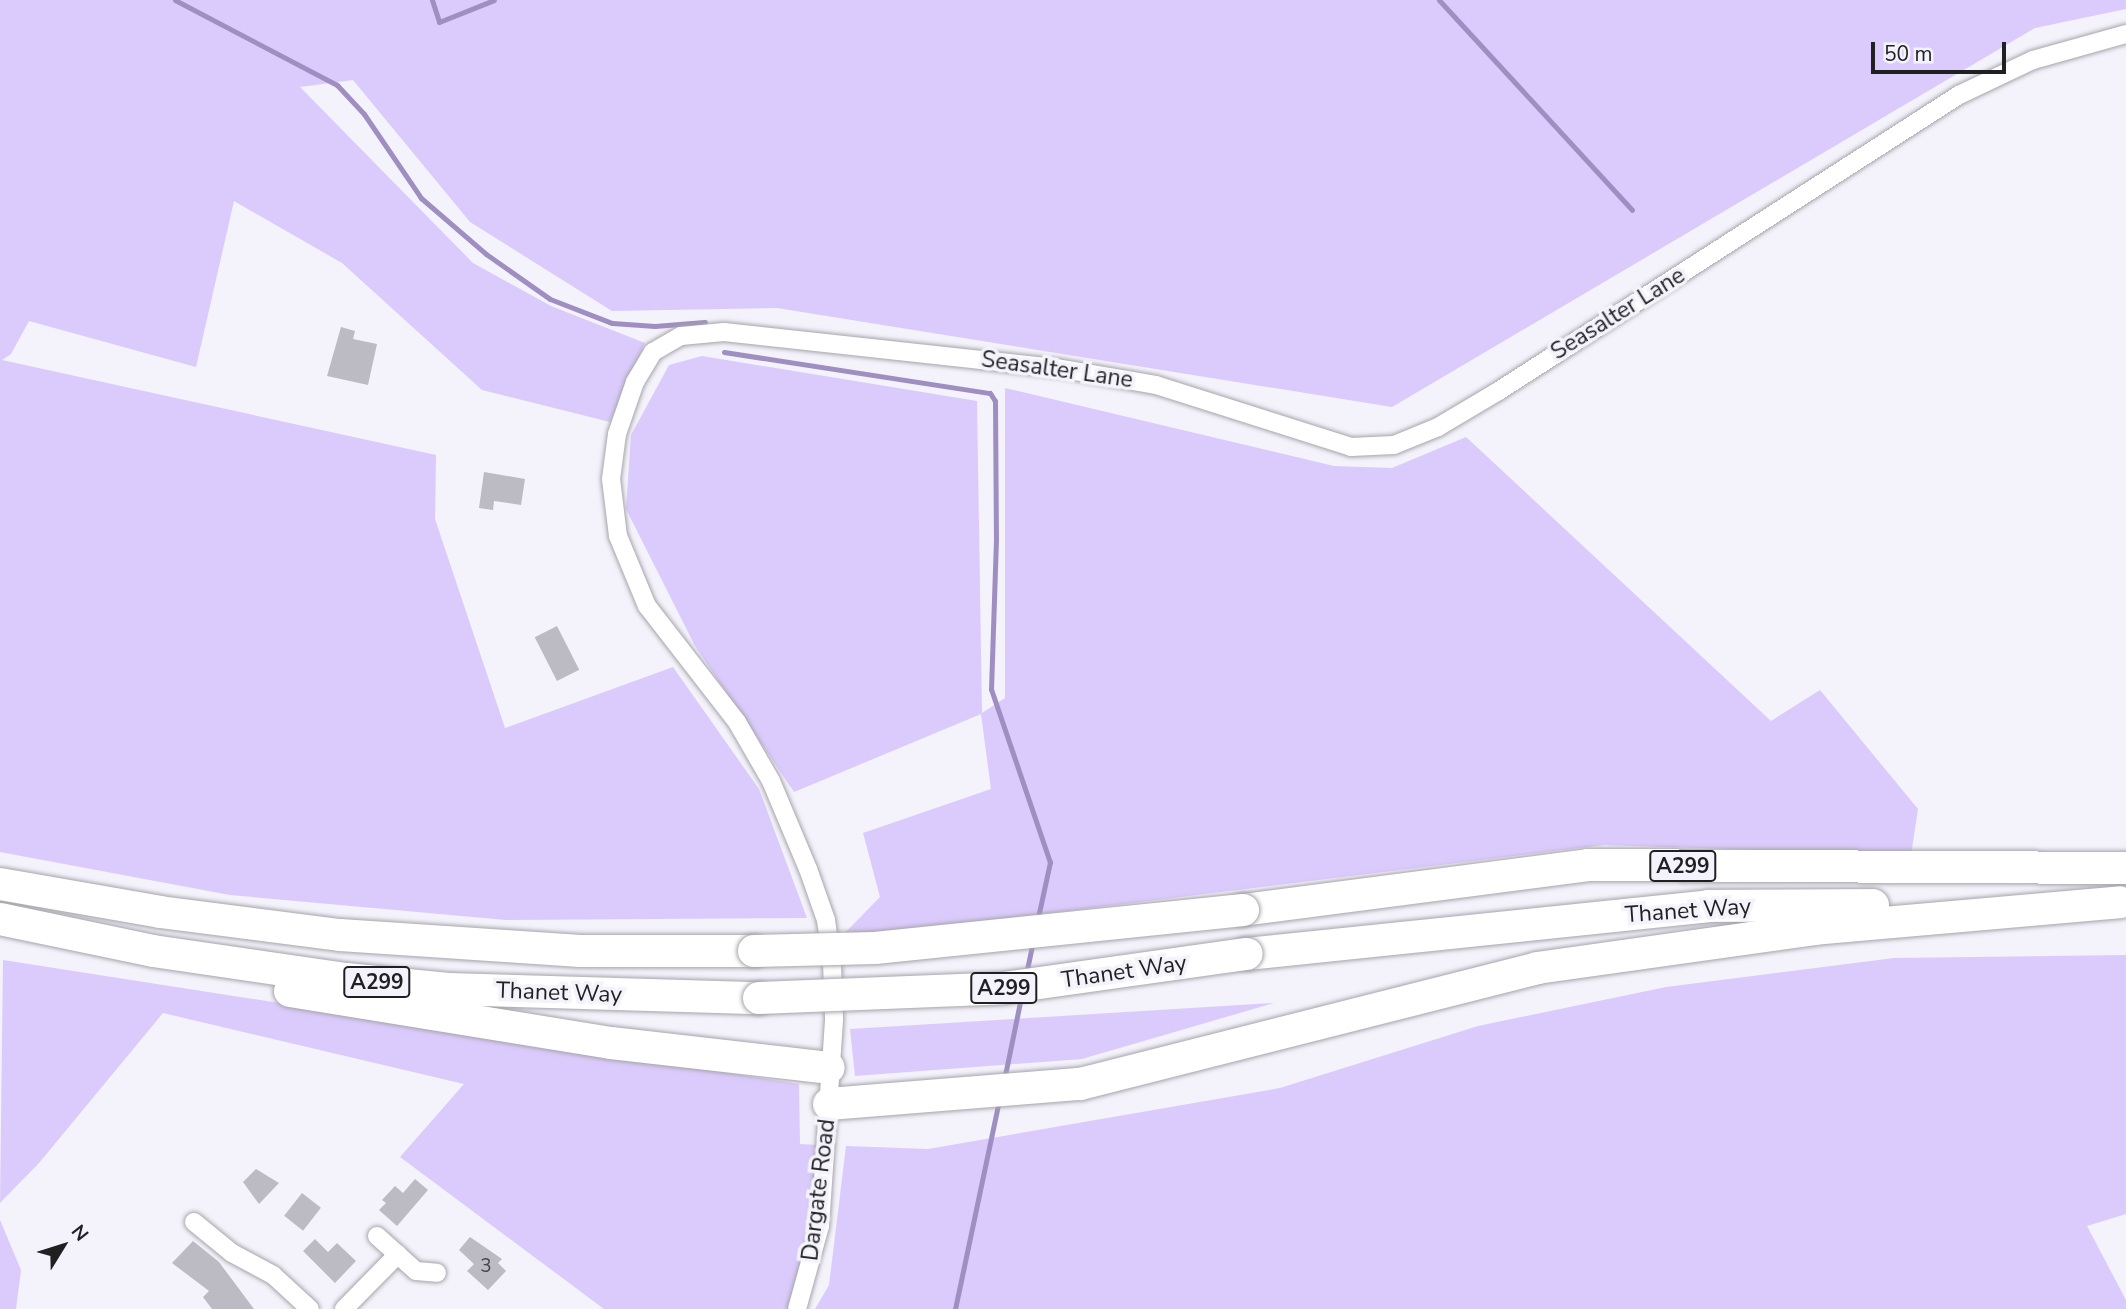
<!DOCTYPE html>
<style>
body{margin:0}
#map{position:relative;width:2126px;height:1309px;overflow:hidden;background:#f4f2fa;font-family:"Nunito Sans",sans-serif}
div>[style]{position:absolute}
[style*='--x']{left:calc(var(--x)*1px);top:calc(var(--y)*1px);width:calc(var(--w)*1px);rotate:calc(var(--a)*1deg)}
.green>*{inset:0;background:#dbcbfc}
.stream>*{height:5px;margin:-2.5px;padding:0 2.5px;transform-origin:2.5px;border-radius:2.5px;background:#9f8ec1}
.building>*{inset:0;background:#bcbac2;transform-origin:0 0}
.roads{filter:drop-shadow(0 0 2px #a7a4ac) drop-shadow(0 0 2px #a7a4ac)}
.street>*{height:18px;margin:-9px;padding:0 9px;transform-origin:9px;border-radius:9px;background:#fff}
.highway>*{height:32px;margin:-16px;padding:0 16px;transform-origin:16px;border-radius:16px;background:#fff}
.bridges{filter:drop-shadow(0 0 2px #a7a4ac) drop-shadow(0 0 2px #a7a4ac)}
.highway-bridge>*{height:32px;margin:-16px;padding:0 16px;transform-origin:16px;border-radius:16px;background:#fff}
span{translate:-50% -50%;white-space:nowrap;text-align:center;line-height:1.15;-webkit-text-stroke:7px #f4f2fa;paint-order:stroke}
.number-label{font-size:19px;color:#47464a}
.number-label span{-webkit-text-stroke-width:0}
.shield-label span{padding:2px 5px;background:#f4f2fa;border:2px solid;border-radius:5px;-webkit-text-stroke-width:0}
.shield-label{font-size:21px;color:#201f22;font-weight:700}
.street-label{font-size:23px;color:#201f22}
.north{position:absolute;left:28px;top:1211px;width:70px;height:70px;-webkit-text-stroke:5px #f4f2fa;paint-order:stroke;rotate:52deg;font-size:19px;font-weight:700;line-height:28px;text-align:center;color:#201f22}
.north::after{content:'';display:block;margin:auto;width:24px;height:32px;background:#201f22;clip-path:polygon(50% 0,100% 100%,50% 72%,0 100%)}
.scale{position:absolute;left:1871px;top:42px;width:135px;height:32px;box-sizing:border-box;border:4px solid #201f22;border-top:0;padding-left:9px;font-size:21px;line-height:24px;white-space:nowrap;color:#201f22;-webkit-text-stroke:5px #f4f2fa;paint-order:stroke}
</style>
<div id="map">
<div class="green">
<div style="clip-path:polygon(0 0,2126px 0,2126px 9px,2035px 28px,1392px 407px,777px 308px,612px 311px,470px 222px,353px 80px,300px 87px,473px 263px,551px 306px,645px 343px,610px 422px,482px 390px,342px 263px,234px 201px,196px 367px,29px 321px,11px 354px,2px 360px,436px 455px,435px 519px,505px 728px,673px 667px,759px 789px,807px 918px,506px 920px,230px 895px,0 852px)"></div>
<div style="clip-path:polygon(702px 356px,977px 401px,982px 713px,1005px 698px,1005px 388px,1334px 466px,1392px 468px,1466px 437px,1771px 721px,1820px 690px,1918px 809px,1911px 855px,1604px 845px,839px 939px,880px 897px,863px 833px,991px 789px,981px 714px,794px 792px,695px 646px,626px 509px,631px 435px,669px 365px)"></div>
<div style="clip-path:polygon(2126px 955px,2126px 1214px,2087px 1226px,2126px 1300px,2126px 1309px,815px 1309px,829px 1285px,846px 1146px,928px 1149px,1280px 1088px,1478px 1026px,1666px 987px,1894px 958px)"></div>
<div style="clip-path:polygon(3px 960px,799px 1084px,800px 1144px,818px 1145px,810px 1232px,788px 1309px,604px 1309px,400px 1157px,464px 1084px,163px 1013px,39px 1163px,0 1203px)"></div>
<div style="clip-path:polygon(1274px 1003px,1082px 1059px,855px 1076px,850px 1029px)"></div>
<div style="clip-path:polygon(0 1220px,21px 1270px,16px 1309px,0 1309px)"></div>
</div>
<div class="stream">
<div style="--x:175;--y:0;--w:183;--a:27.7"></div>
<div style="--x:337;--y:85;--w:40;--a:47"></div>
<div style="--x:364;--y:114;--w:102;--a:55.8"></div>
<div style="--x:421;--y:198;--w:86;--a:40.7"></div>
<div style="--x:486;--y:254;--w:78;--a:35.1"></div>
<div style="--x:550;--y:299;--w:66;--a:21.2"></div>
<div style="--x:612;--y:323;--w:43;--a:4"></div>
<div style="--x:655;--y:326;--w:50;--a:-4.6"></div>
<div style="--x:432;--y:0;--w:23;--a:72"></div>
<div style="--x:439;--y:22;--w:59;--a:-21.8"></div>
<div style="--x:1439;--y:0;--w:285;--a:47.4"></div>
<div style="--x:724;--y:352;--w:269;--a:8.8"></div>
<div style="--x:990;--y:393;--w:9;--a:58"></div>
<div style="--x:995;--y:401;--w:138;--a:89.6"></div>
<div style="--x:996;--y:539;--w:150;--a:91.9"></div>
<div style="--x:991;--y:689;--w:183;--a:71.2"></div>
<div style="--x:1050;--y:862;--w:61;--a:102.2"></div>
<div style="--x:1026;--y:974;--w:33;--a:-78"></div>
<div style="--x:1004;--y:1080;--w:85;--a:-78.4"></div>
<div style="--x:955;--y:1309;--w:214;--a:-78.1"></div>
</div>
<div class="building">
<div style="clip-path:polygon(341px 327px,355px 331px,353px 339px,377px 344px,368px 385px,327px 376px)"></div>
<div style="clip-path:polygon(484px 472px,525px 479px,521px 505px,494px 501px,493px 510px,479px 508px)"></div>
<div style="left:557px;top:626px;width:49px;height:25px;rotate:63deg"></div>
<div style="clip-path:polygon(256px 1169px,279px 1183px,259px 1204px,243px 1182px)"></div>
<div style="clip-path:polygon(415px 1179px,428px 1190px,397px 1226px,379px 1210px,386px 1203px,382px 1200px,395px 1186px,403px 1193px)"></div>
<div style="left:302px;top:1193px;width:24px;height:29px;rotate:38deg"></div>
<div style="clip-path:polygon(470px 1237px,502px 1259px,498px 1263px,506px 1271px,488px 1290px,467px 1271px,474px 1264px,459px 1250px)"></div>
<div style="clip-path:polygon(315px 1239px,328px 1252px,337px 1243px,356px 1261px,335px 1283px,303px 1251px)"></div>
<div style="clip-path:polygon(193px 1241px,219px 1262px,254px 1309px,212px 1309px,203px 1297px,209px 1291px,172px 1263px)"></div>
</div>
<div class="roads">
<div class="street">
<div style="--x:194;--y:1222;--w:49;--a:39.2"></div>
<div style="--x:232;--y:1253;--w:47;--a:28.2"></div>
<div style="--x:273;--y:1275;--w:50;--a:42.6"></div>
<div style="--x:377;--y:1236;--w:52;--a:41.9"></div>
<div style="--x:416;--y:1271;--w:21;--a:5"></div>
<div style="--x:344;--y:1309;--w:77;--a:-45.5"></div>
<div style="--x:797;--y:1309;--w:86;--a:-74.5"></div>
<div style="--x:820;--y:1226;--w:208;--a:-86.1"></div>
<div style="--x:834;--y:1018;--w:55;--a:-92.1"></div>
<div style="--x:832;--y:963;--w:43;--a:-97.9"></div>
<div style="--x:826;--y:920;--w:54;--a:-109.4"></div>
<div style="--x:808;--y:869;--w:95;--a:-112.8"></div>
<div style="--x:771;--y:781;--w:68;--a:-120"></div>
<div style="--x:737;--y:722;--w:147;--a:-127.8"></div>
<div style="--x:647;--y:606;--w:76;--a:-112.5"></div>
<div style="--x:618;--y:536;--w:57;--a:-97"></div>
<div style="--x:611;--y:479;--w:45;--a:-82.4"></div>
<div style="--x:617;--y:434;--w:55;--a:-70.9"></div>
<div style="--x:635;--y:382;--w:35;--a:-59"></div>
<div style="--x:653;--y:352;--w:32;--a:-30"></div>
<div style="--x:681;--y:336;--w:43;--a:-5.3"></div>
<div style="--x:724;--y:332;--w:335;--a:6.2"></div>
<div style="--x:1057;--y:368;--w:100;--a:9.7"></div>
<div style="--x:1156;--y:385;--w:205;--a:17.6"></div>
<div style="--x:1351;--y:447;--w:43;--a:-2.7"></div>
<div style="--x:1394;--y:445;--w:48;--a:-22.2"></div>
<div style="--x:1438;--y:427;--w:69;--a:-30.7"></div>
<div style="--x:1497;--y:392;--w:549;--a:-32.74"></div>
<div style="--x:1959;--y:95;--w:82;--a:-25.3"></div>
<div style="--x:2033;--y:60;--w:97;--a:-15.6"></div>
</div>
<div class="highway">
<div style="--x:0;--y:884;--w:162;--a:9.9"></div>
<div style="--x:160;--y:912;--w:181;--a:7.3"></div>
<div style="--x:340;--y:935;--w:241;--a:3.8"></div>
<div style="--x:580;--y:951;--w:174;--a:0"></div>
<div style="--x:1243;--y:910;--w:348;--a:-7.4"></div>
<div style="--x:1588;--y:865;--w:538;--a:0.32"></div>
<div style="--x:0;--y:919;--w:156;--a:11.8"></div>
<div style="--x:153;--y:951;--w:195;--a:8.3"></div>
<div style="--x:346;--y:979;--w:103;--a:5.5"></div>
<div style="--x:449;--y:989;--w:310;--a:1.7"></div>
<div style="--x:1247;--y:954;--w:463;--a:-5.9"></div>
<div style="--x:1708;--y:906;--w:165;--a:-0.3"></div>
<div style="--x:290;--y:991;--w:325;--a:9.2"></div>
<div style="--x:611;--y:1043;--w:219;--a:6.5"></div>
<div style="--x:829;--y:1104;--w:252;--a:-4.6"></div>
<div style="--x:1080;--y:1084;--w:471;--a:-14.2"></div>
<div style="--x:1537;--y:968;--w:280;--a:-8"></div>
<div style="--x:1814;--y:929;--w:307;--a:-5"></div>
</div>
</div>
<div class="bridges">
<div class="highway-bridge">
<div style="--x:754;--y:951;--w:121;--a:-1.4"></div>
<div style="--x:875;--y:948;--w:370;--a:-5.9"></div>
<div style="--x:759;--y:998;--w:245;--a:-2.3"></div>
<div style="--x:1004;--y:988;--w:245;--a:-8"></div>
</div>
</div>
<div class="number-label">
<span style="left:486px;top:1267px">3</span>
</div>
<div class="shield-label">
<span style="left:1683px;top:866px">A299</span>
<span style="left:377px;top:982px">A299</span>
<span style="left:1004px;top:988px">A299</span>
</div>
<div class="street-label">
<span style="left:1618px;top:314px;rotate:-32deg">Seasalter Lane</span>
<span style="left:1057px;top:370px;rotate:8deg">Seasalter Lane</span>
<span style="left:1688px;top:911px;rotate:-4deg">Thanet Way</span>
<span style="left:1124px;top:972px;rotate:-8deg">Thanet Way</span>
<span style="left:559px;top:993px;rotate:2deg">Thanet Way</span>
<span style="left:819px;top:1190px;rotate:-83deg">Dargate Road</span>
</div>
<div class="north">N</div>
<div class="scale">50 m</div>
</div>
